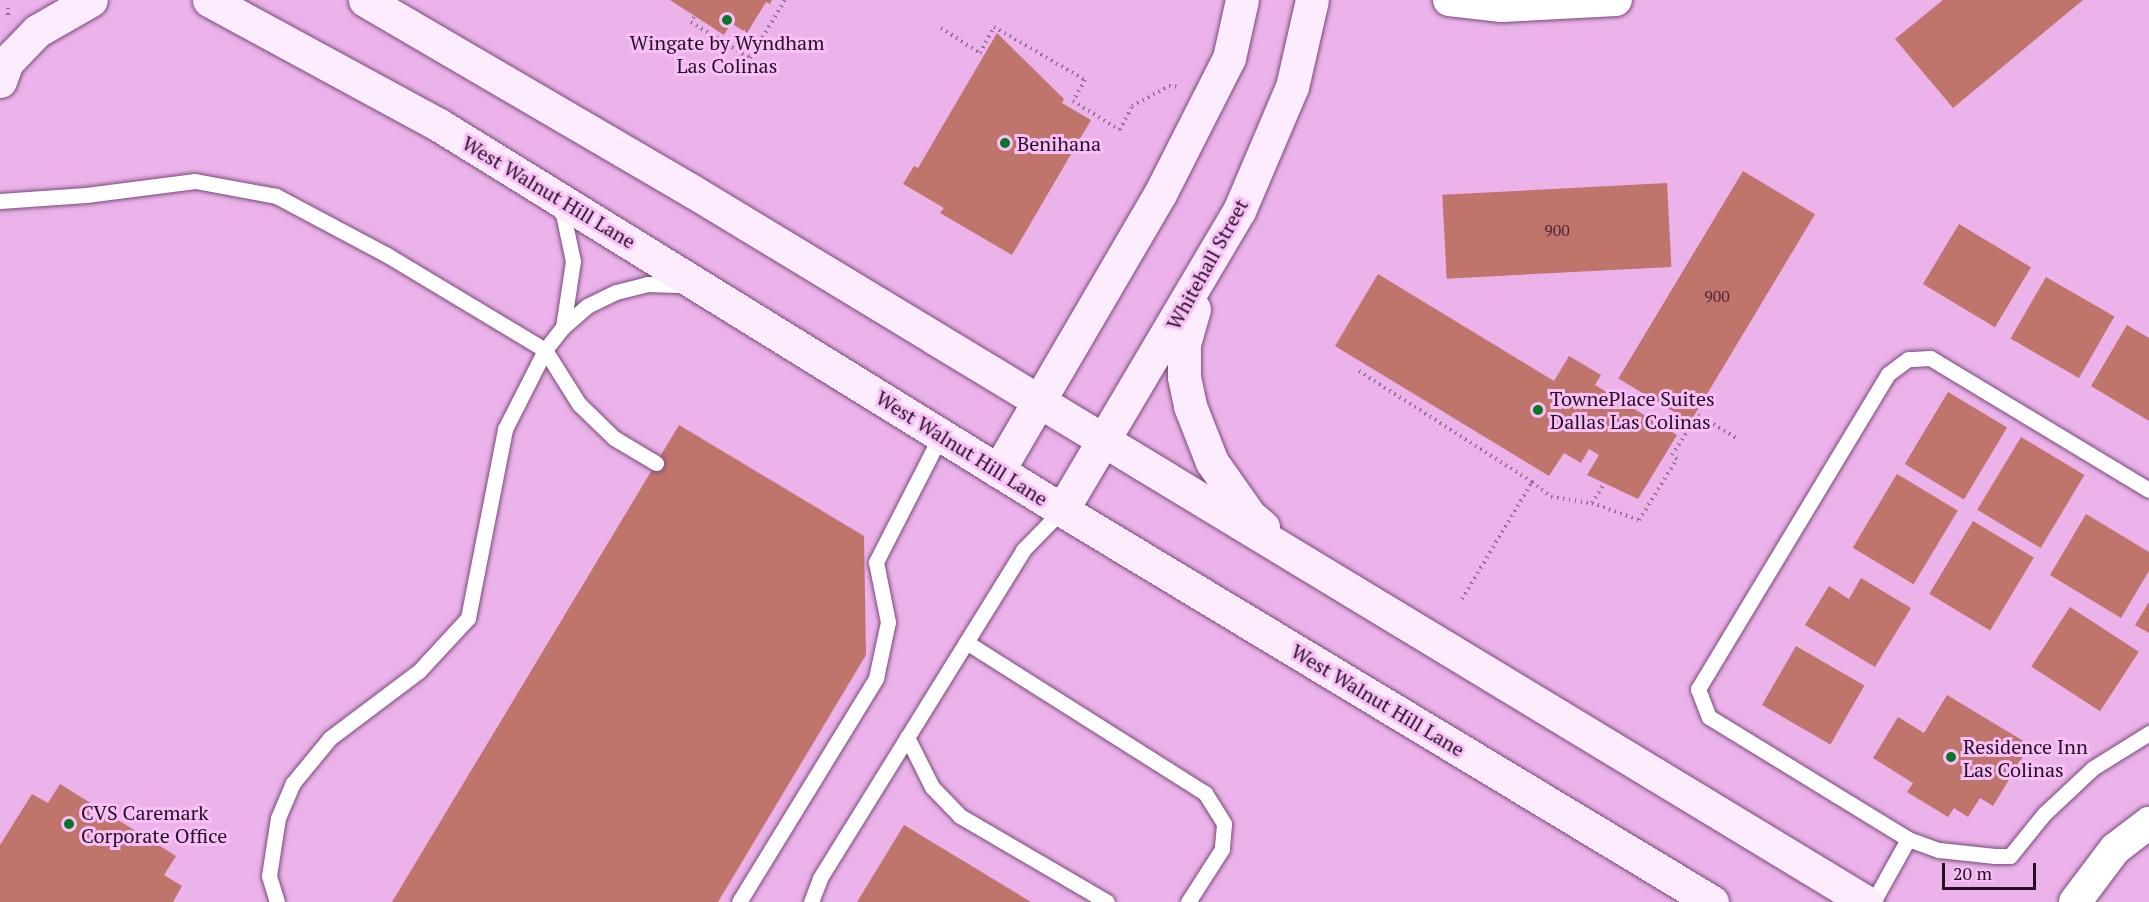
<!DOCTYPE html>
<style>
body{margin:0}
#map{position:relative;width:2149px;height:902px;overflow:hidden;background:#ebb3ea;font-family:"PT Serif",serif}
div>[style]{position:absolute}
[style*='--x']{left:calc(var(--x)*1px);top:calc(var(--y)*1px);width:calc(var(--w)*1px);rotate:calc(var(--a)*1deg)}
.building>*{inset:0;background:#bf746c;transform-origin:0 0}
.path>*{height:4px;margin-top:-2px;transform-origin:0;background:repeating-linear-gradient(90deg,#936b93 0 1.5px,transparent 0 6px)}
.roads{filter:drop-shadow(0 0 2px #7b4a7b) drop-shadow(0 0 2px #7b4a7b)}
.lane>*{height:15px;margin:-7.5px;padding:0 7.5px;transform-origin:7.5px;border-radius:7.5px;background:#fff}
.street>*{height:32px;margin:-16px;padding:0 16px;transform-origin:16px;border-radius:16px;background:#fff}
.secondary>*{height:33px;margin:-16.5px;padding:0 16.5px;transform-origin:16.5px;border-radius:16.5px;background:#fdecfd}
.dots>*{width:16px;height:16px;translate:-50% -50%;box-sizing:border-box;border:3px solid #f8c0f7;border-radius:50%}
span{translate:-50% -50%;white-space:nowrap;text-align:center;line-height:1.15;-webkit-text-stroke:6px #f8c0f7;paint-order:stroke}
.number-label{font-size:16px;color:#4b2936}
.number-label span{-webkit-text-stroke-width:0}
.poi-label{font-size:20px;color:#241024}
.left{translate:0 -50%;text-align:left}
.street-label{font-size:20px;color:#241024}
.scale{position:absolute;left:1942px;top:863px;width:94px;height:27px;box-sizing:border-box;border:3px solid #241024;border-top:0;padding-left:8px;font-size:18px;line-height:21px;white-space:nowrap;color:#241024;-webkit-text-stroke:4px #f8c0f7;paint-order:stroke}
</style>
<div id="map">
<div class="building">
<div style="clip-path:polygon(670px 0,772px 0,770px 4px,766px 2px,747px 33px,731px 23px,724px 35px)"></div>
<div style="clip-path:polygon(1943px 0,2083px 0,1953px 108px,1895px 39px)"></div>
<div style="clip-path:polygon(997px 33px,1064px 99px,1062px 103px,1091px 120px,1012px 255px,940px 213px,944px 208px,903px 184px,914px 166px,918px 168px)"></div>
<div style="left:1743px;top:171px;width:84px;height:242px;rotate:31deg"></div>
<div style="left:1667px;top:183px;width:84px;height:225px;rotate:87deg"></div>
<div style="left:1959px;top:224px;width:84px;height:70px;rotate:31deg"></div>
<div style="clip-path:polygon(1378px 274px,1554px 381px,1569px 356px,1601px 375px,1595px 385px,1677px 435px,1638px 499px,1587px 475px,1599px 455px,1589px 449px,1581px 463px,1564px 453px,1549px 476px,1335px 346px)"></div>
<div style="left:2046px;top:277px;width:79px;height:71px;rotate:30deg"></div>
<div style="clip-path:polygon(2127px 325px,2149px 338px,2149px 421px,2091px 386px)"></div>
<div style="left:1948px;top:392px;width:69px;height:84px;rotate:31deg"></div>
<div style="clip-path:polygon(679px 425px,864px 536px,866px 655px,718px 902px,392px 902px)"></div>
<div style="left:2021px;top:437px;width:74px;height:85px;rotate:31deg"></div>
<div style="left:1897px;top:474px;width:71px;height:86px;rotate:31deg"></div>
<div style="clip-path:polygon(2086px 514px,2149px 552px,2149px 571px,2121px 618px,2050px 575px)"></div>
<div style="left:1973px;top:521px;width:71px;height:85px;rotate:31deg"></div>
<div style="clip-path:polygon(1861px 578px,1911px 608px,1875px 667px,1805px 625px,1829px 586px,1849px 599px)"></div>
<div style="clip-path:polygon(2149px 602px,2149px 633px,2135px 625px)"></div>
<div style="left:2070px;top:607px;width:82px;height:71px;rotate:33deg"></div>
<div style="left:1796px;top:646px;width:79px;height:68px;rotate:30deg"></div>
<div style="clip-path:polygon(1947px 695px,2030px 745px,1993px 806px,1980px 798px,1968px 817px,1954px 808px,1948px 817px,1907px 792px,1913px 783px,1873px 758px,1898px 717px,1924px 733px)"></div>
<div style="clip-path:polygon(60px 784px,176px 856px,164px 875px,182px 886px,173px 902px,0 902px,0 845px,32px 794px,48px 803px)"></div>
<div style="clip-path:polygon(904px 825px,1031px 902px,857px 902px)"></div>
</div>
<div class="path">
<div style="--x:8;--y:15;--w:9;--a:-90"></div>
<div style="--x:694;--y:17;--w:6;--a:121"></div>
<div style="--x:691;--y:22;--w:69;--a:31.4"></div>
<div style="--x:750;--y:58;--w:68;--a:-58.9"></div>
<div style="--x:941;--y:28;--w:46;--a:32.7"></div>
<div style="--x:980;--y:53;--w:30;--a:-62"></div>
<div style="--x:994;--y:27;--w:105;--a:30.2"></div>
<div style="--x:1085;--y:80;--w:24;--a:120"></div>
<div style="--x:1073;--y:101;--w:55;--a:31.7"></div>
<div style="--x:1120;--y:130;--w:27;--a:-63"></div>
<div style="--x:1132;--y:106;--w:42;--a:-28.4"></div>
<div style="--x:1169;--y:86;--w:10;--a:6"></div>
<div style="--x:1359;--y:371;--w:206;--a:32.7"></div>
<div style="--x:1592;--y:503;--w:50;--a:19.9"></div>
<div style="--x:1639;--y:520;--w:72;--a:-58.1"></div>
<div style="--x:1677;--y:459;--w:6;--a:-141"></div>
<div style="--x:1672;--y:455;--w:48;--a:-57"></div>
<div style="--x:1698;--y:415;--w:47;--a:31"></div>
<div style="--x:1462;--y:599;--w:136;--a:-59.1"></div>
<div style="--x:1532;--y:482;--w:24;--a:38"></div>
<div style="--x:1551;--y:497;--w:41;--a:8.3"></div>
<div style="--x:1592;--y:503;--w:22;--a:-58"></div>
</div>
<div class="roads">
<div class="lane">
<div style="--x:0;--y:201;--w:86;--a:-4"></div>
<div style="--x:86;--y:195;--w:110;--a:-7.3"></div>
<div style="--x:195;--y:181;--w:82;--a:10.5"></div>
<div style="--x:276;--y:196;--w:126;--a:28"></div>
<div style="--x:387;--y:255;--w:184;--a:31"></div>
<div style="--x:545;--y:350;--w:64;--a:57.8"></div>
<div style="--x:579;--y:404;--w:49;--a:44.2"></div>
<div style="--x:614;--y:438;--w:49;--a:30.8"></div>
<div style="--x:555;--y:206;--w:11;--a:45"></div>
<div style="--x:563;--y:214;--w:48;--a:78"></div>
<div style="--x:573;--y:261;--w:67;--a:98.6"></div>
<div style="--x:2149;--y:490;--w:256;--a:-148.9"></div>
<div style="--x:1930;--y:358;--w:22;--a:177"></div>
<div style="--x:1908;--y:359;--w:25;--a:143"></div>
<div style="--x:1888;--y:374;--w:368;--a:121.1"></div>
<div style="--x:1698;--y:689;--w:30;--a:69"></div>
<div style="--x:1709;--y:717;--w:233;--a:31.5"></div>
<div style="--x:1908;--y:839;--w:33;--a:20"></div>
<div style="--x:1939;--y:850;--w:56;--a:6.1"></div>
<div style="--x:1995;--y:856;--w:15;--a:0"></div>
<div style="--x:2010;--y:856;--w:54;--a:-51"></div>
<div style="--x:2044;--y:814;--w:67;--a:-43.2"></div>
<div style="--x:2093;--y:768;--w:66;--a:-32"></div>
<div style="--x:966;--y:642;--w:283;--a:32.3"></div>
<div style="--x:1205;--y:793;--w:36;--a:58"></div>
<div style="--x:1224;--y:824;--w:25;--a:95"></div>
<div style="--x:1222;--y:849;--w:63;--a:122.7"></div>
<div style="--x:907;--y:737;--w:56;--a:63.4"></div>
<div style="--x:932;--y:787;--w:40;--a:46"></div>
<div style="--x:960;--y:816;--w:170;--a:30.3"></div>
<div style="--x:277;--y:902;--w:27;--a:-107"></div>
<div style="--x:269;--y:876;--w:59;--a:-81.2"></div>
<div style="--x:278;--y:818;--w:38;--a:-67"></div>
<div style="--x:293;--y:783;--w:58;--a:-50.6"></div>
<div style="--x:330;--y:738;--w:111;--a:-37"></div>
<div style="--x:419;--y:671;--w:72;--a:-47.2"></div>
<div style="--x:468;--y:618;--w:193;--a:-78.9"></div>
<div style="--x:505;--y:429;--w:89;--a:-63.1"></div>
<div style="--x:545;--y:350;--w:29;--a:-52"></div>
<div style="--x:563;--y:327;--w:32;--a:-41"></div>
<div style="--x:587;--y:306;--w:32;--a:-26"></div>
<div style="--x:616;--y:292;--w:32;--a:-14"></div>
<div style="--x:647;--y:284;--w:38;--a:2"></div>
<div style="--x:739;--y:902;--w:263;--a:-58.5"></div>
<div style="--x:876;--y:678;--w:57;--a:-77.9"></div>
<div style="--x:888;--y:622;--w:61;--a:-101.3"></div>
<div style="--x:876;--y:562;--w:143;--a:-62.9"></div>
<div style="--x:811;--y:902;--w:26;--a:-69"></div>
<div style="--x:820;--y:878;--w:386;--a:-58.2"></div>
<div style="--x:1023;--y:550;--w:56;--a:-45.7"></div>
<div style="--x:1873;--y:902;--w:72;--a:-60.9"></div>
</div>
<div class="street">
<div style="--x:1449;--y:0;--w:53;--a:6.5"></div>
<div style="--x:1502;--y:6;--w:114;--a:-3"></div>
<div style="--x:2075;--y:902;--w:66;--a:-53"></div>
<div style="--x:2115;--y:849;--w:43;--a:-37.4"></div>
</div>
<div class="secondary">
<div style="--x:209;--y:0;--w:262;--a:28.5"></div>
<div style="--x:439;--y:125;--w:732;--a:31.72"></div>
<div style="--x:1062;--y:510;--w:759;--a:31.09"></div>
<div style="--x:365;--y:0;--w:379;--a:30.3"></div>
<div style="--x:692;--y:191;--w:1373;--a:31.2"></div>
<div style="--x:0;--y:81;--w:20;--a:-70"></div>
<div style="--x:7;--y:62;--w:43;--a:-45.9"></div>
<div style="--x:37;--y:31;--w:62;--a:-29.9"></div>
<div style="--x:1194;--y:309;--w:36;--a:106"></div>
<div style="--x:1184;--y:344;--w:33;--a:90"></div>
<div style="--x:1184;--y:377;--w:30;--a:78"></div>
<div style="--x:1190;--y:406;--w:60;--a:68.6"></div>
<div style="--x:1212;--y:462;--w:66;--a:54.9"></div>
<div style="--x:1250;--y:516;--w:17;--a:40"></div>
<div style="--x:998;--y:471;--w:321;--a:-59.7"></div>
<div style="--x:1160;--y:194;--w:153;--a:-63.1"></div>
<div style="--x:1229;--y:58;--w:59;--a:-77.4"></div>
<div style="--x:1062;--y:510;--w:347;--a:-59.4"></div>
<div style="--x:1239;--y:211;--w:135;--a:-66.9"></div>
<div style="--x:1292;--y:87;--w:89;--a:-77.1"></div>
</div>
</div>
<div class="dots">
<div style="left:727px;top:20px;background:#07762a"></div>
<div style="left:1005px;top:143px;background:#07762a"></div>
<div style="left:1538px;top:410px;background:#07762a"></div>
<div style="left:1951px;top:757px;background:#07762a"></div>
<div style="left:69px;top:824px;background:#07762a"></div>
</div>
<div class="number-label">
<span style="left:1557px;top:230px">900</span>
<span style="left:1717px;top:296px">900</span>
</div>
<div class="poi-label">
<span style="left:727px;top:54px">Wingate by Wyndham<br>Las Colinas</span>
<span class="left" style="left:1017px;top:143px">Benihana</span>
<span class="left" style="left:1550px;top:410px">TownePlace Suites<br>Dallas Las Colinas</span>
<span class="left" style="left:1963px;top:758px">Residence Inn<br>Las Colinas</span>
<span class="left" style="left:81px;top:824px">CVS Caremark<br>Corporate Office</span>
</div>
<div class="street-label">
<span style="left:549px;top:192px;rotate:31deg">West Walnut Hill Lane</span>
<span style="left:1207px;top:264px;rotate:-61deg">Whitehall Street</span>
<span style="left:962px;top:448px;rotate:32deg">West Walnut Hill Lane</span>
<span style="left:1378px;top:700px;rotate:31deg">West Walnut Hill Lane</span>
</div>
<div class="scale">20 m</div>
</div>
